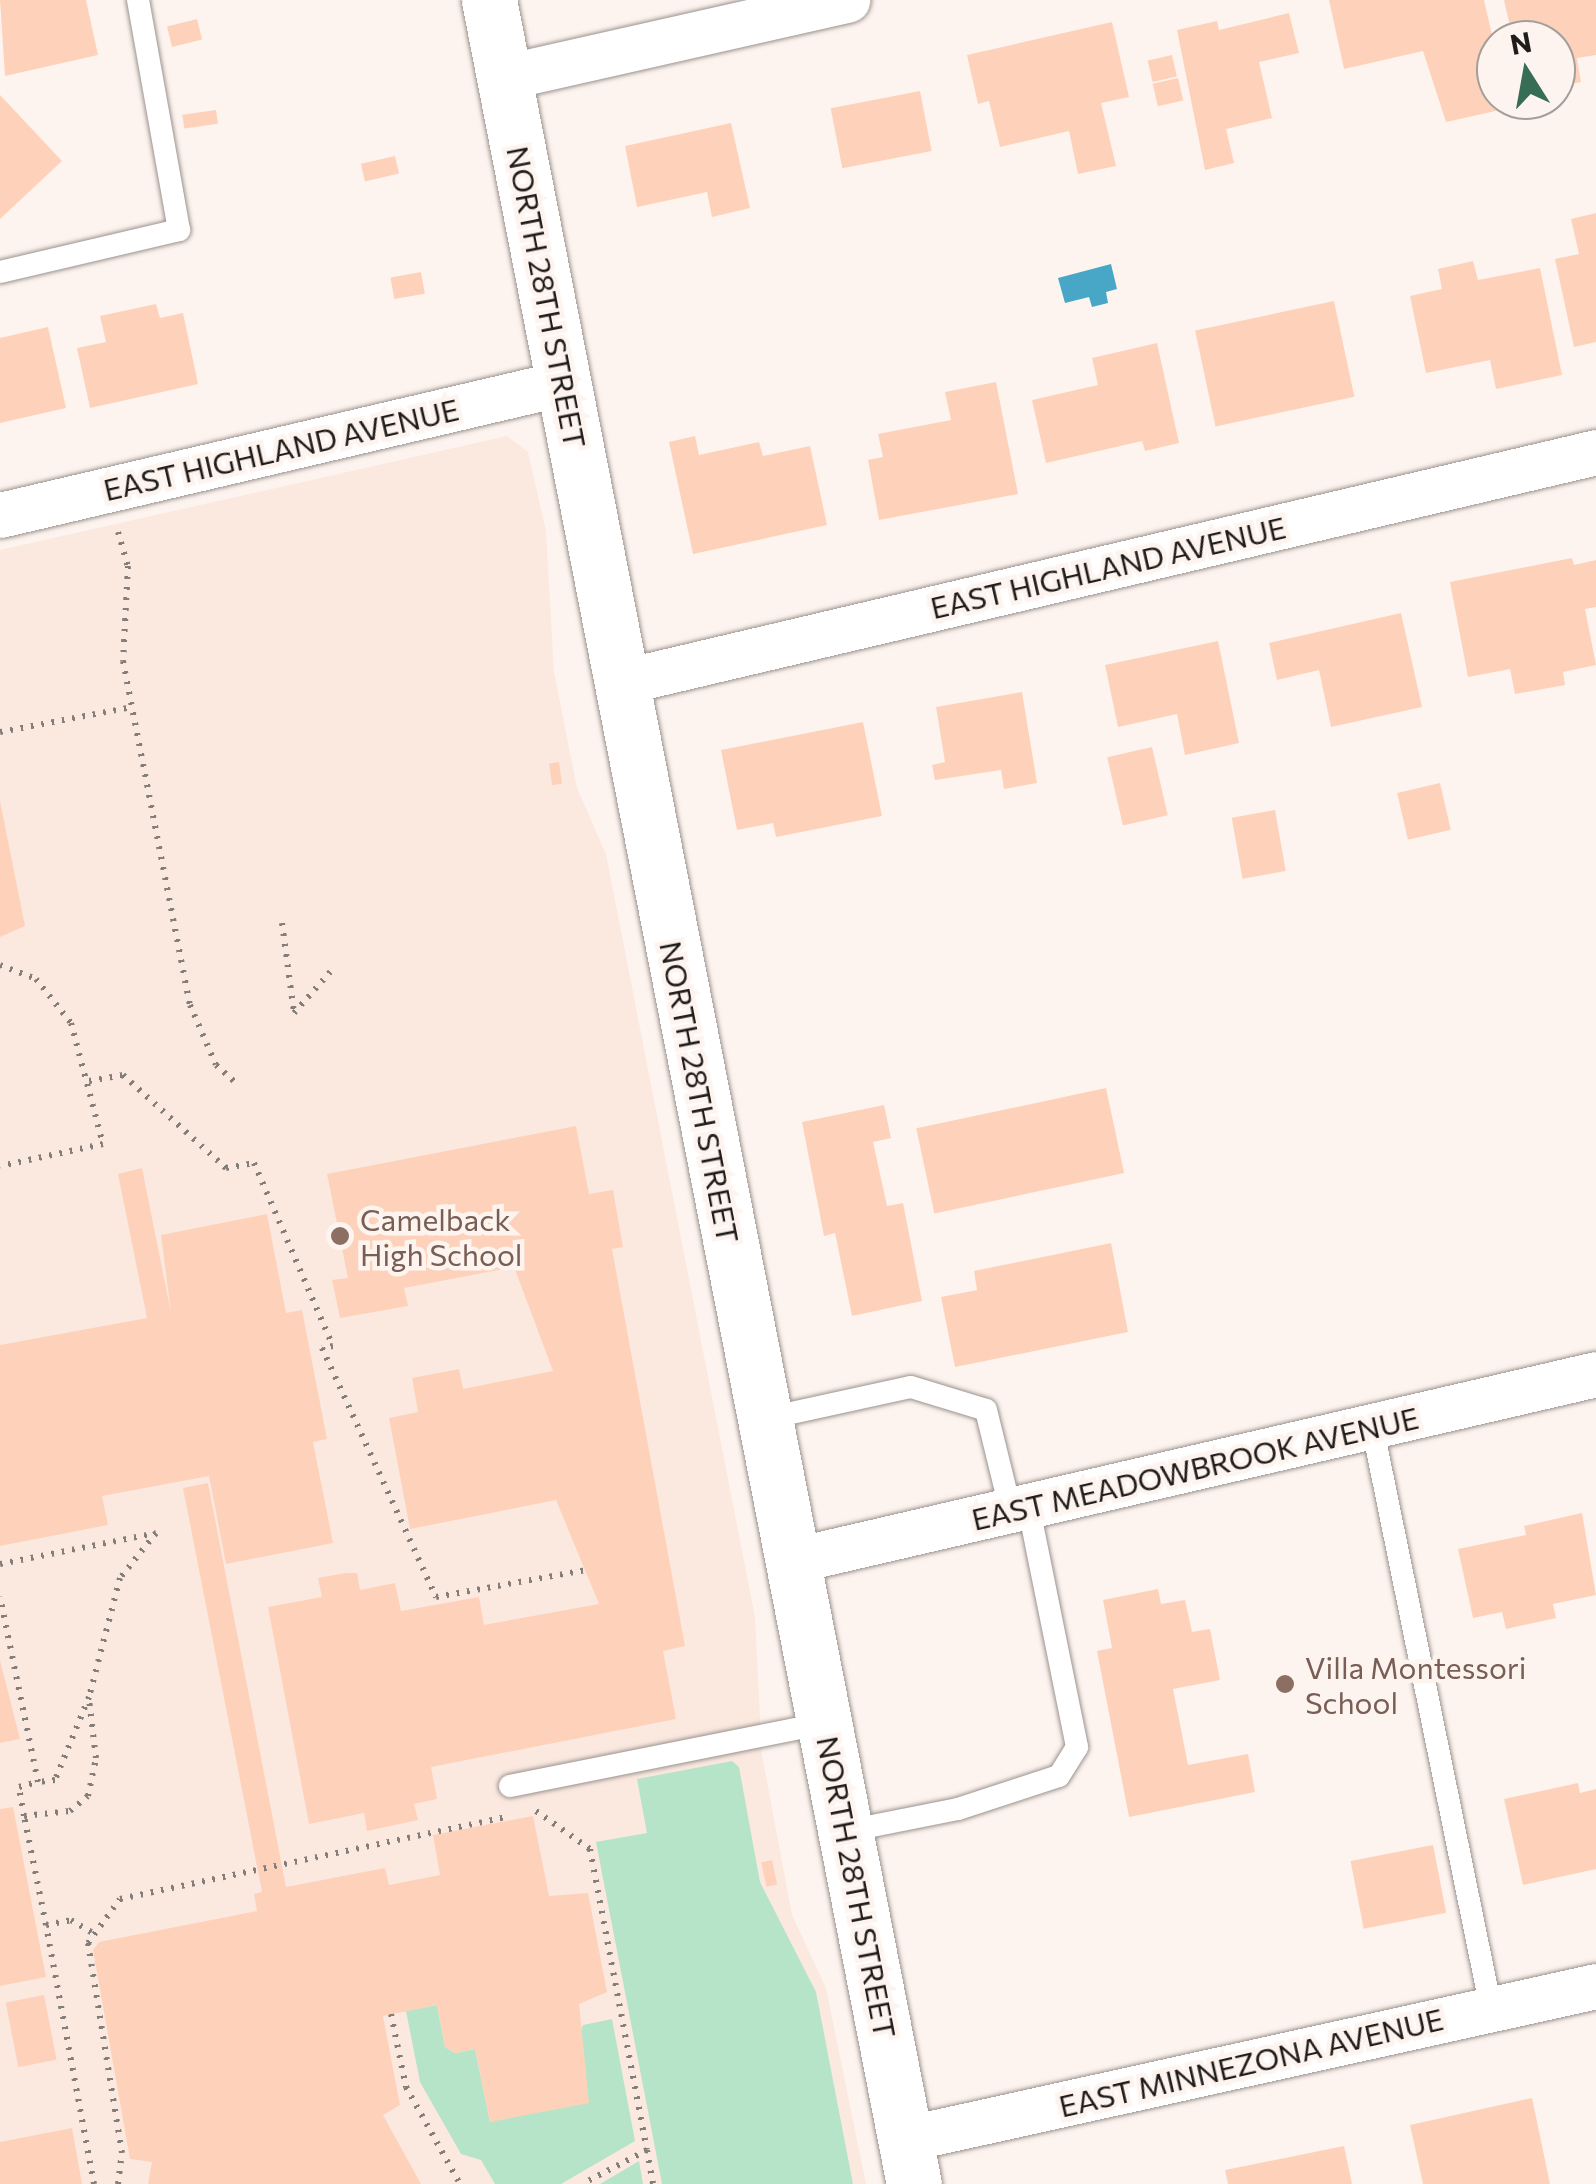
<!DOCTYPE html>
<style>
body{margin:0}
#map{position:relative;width:1596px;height:2184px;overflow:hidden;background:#fdf4ef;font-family:Commissioner,sans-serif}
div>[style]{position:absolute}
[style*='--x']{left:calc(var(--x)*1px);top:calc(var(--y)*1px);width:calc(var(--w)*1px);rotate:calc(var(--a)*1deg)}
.built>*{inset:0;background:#fbe9e0}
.green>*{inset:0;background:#b5e4c9}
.water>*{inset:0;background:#48a7c6}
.building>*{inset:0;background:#fed2ba;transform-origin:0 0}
.path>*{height:6px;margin-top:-3px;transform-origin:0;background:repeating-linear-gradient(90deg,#847e7b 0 2.5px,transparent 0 10.5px)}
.roads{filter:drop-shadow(0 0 2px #9b928e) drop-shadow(0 0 2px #9b928e)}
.lane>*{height:22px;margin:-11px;padding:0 11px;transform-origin:11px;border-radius:11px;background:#fff}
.street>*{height:45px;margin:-22.5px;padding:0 22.5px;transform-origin:22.5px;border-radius:22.5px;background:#fff}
.secondary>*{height:55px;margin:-27.5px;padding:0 27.5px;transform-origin:27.5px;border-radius:27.5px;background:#fff}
.dots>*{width:28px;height:28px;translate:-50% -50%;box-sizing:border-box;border:5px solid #fdf4ef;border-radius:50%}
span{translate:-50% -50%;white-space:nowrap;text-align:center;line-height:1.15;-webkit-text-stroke:9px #fdf4ef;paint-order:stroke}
.street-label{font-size:30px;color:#1f1c1a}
.education-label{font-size:30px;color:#785e54}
.left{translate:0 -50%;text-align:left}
.north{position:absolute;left:1476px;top:20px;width:100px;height:100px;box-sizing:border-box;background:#fdf4ef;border:2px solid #a49e9a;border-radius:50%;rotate:349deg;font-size:28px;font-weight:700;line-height:40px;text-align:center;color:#1f1c1a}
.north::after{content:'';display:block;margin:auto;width:35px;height:45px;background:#366d54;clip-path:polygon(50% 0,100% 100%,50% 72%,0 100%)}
</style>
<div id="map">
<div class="built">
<div style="clip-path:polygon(507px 436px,528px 452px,546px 531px,554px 672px,577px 788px,606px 854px,755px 1617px,762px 1755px,792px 1915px,826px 1988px,866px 2184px,0 2184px,0 550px)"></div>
</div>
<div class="green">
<div style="clip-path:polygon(732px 1761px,739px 1767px,760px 1882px,816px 1992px,853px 2184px,662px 2184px,596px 1842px,647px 1833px,637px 1779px)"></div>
<div style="clip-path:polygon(437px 2005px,445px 2047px,455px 2053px,475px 2049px,490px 2122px,587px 2094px,580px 2034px,583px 2025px,612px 2019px,635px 2141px,561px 2184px,495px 2184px,481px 2160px,461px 2154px,420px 2082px,406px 2011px)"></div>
<div style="clip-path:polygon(639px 2161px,643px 2184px,600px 2184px)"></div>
</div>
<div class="water">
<div style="clip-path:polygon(1111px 264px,1117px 289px,1106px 292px,1108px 303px,1092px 307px,1089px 297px,1065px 303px,1058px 278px)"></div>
</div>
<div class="building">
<div style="clip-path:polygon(0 0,86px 0,98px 55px,5px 76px)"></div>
<div style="clip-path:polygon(1329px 0,1484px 0,1496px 52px,1496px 100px,1507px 100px,1509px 108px,1446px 122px,1423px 51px,1344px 69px)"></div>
<div style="clip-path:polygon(1504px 0,1596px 0,1596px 55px,1577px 58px,1581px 82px,1556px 87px,1556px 40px,1513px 40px)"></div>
<div style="clip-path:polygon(1289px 13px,1299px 53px,1259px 62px,1272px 118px,1226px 129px,1234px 163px,1205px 170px,1177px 30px,1217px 21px,1219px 30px)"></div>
<div style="left:197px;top:19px;width:21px;height:31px;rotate:76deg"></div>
<div style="clip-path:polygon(1112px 22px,1129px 97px,1101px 103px,1116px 166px,1078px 174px,1069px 131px,1000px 147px,989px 101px,978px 104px,967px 55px)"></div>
<div style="left:1172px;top:55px;width:22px;height:25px;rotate:77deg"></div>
<div style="left:1178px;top:78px;width:23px;height:26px;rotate:77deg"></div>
<div style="left:920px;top:91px;width:61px;height:91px;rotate:79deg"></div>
<div style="clip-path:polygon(0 95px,62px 161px,0 219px)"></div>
<div style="left:216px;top:110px;width:14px;height:34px;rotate:82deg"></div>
<div style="clip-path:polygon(731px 123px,750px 208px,712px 217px,707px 192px,637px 207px,625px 146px)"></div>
<div style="left:395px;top:156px;width:18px;height:35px;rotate:77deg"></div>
<div style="clip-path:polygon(1596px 213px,1596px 342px,1574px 347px,1555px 259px,1579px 254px,1571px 219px)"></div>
<div style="clip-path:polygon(1473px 261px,1478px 280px,1540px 268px,1562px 375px,1496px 389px,1490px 360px,1426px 373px,1410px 296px,1442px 289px,1438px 269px)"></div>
<div style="left:421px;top:272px;width:22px;height:31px;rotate:80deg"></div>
<div style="left:1334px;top:301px;width:98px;height:142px;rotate:78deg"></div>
<div style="clip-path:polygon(156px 304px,160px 318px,183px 313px,198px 384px,90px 408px,77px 348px,106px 342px,100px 316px)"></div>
<div style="clip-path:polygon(48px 327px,66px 408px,0 423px,0 338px)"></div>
<div style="clip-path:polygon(1157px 343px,1179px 443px,1145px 451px,1142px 441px,1046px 463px,1032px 400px,1098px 385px,1092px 358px)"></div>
<div style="clip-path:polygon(996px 382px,1018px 494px,879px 520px,868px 460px,883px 457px,878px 434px,951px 420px,945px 392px)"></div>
<div style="clip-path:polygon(695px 436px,699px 455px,759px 442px,763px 456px,810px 446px,827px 525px,693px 554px,669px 442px)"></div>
<div style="clip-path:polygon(1572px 558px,1574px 565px,1596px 560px,1596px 607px,1585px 609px,1596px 665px,1563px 672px,1565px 685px,1515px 694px,1510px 669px,1468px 677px,1450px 582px)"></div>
<div style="clip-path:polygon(1401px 613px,1422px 707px,1331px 727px,1319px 670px,1277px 680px,1269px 643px)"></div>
<div style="clip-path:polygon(1218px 641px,1239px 743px,1185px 755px,1177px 714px,1118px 727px,1105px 665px)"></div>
<div style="clip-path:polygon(1022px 692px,1037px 783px,1004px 789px,1001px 770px,935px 780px,932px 765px,945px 762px,936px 707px)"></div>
<div style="clip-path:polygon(863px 722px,882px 816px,776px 837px,773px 823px,737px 830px,721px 750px)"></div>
<div style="left:1152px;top:747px;width:70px;height:46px;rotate:77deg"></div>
<div style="left:559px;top:762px;width:22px;height:10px;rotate:82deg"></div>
<div style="left:1440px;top:783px;width:48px;height:44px;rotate:77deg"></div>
<div style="clip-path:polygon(0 801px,25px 926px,0 937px)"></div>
<div style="left:1275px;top:810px;width:62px;height:44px;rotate:80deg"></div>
<div style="left:1106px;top:1088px;width:87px;height:194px;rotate:78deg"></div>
<div style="clip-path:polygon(884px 1105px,891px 1138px,873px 1142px,887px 1206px,903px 1203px,922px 1301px,852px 1316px,835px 1233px,824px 1236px,802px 1122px)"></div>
<div style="clip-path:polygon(576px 1126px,589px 1194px,613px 1190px,623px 1247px,612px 1249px,685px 1646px,663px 1651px,676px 1719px,431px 1767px,437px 1799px,414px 1804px,418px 1820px,367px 1831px,364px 1813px,309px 1824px,268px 1607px,322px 1597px,318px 1578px,346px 1573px,357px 1573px,360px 1590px,395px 1583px,401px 1611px,479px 1597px,484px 1625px,599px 1604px,556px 1500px,410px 1529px,389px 1418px,418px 1412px,412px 1378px,459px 1369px,463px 1389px,553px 1371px,514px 1267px,404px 1288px,408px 1306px,340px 1318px,332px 1280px,348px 1278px,327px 1174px)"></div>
<div style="clip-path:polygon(142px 1168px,171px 1313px,161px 1235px,267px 1214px,286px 1313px,302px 1310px,327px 1439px,313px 1442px,333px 1543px,226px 1564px,209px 1476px,102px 1496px,108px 1525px,0 1546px,0 1345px,147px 1318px,118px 1174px)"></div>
<div style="clip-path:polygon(1111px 1243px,1128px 1332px,955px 1367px,941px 1297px,977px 1290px,974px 1271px)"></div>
<div style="clip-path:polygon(208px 1483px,286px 1887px,385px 1868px,389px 1885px,440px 1875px,433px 1835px,533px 1816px,549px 1896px,588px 1893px,607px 1992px,579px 2004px,589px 2103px,490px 2122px,475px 2049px,455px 2053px,445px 2047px,437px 2005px,383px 2016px,400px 2105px,383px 2115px,421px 2184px,148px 2184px,152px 2162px,130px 2159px,93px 1950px,99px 1942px,257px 1911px,254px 1894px,262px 1892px,183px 1488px)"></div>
<div style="clip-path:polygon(1582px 1513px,1596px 1595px,1553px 1604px,1556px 1618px,1506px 1629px,1502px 1612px,1473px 1618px,1458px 1549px,1526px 1535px,1524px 1526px)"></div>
<div style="clip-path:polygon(1158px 1589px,1161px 1604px,1185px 1600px,1192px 1632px,1210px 1629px,1220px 1680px,1173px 1689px,1188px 1765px,1248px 1754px,1255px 1792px,1129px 1817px,1097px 1651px,1112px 1648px,1103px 1600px)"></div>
<div style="clip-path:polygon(0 1660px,20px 1739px,0 1743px)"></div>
<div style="clip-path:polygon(1578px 1783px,1580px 1793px,1596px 1789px,1596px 1869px,1523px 1885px,1504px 1799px)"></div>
<div style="clip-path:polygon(13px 1807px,46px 1977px,0 1986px,0 1809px)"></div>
<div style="left:1433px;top:1845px;width:69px;height:84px;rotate:79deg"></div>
<div style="left:772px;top:1860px;width:25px;height:11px;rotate:78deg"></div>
<div style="left:44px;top:1995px;width:66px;height:39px;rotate:79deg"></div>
<div style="clip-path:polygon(1532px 2098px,1550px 2184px,1423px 2184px,1410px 2125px)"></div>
<div style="clip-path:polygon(72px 2128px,82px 2184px,0 2184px,0 2142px)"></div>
<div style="clip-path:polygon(1344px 2146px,1352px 2184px,1228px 2184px,1225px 2170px)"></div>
</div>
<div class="path">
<div style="--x:118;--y:532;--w:35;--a:74"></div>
<div style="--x:128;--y:566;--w:95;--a:93"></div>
<div style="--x:123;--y:661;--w:350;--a:79"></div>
<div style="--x:190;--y:1005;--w:65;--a:66.6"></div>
<div style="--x:216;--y:1065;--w:25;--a:42"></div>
<div style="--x:0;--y:732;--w:134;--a:-10.7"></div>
<div style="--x:282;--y:923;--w:91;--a:82.4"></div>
<div style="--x:294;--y:1013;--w:55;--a:-48.7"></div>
<div style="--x:0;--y:965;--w:39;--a:21"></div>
<div style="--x:36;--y:979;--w:56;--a:51.5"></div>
<div style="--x:71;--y:1023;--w:125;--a:75.2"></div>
<div style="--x:103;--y:1144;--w:105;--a:167.9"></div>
<div style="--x:89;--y:1081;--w:35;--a:-10"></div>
<div style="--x:123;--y:1075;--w:139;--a:42.1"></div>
<div style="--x:226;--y:1168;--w:28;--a:-10"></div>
<div style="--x:254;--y:1163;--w:199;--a:66.7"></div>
<div style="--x:333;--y:1346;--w:11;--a:170"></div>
<div style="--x:322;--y:1348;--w:274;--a:65.4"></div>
<div style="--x:436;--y:1597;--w:152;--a:-10.2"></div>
<div style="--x:0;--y:1564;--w:159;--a:-11.2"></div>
<div style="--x:156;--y:1533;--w:58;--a:128.7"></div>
<div style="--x:120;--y:1578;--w:123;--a:104.6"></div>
<div style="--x:89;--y:1697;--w:90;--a:112.3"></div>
<div style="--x:55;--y:1780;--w:17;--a:173"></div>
<div style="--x:38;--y:1782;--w:189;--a:-101.6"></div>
<div style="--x:536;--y:1811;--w:66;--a:35.1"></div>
<div style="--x:590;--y:1849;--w:306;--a:79.3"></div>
<div style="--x:647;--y:2150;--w:73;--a:152.4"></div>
<div style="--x:24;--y:1816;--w:29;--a:-100"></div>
<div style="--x:19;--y:1787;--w:20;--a:-15"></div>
<div style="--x:46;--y:1925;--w:111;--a:-101.4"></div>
<div style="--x:24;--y:1816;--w:46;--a:-6.2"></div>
<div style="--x:70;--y:1811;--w:23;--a:-40"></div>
<div style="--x:88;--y:1796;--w:39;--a:-78"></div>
<div style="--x:96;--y:1758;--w:59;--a:-96.8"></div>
<div style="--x:391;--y:2014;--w:75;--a:78.4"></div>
<div style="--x:406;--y:2087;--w:111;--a:60.9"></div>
<div style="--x:647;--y:2150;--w:35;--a:80"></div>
<div style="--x:94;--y:2184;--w:263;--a:-100.5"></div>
<div style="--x:46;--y:1925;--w:25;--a:-11"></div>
<div style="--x:71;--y:1920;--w:27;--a:31"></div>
<div style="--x:118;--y:2184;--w:31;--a:-83"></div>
<div style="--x:122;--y:2153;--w:213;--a:-99.2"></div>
<div style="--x:88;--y:1943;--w:54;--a:-54"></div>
<div style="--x:120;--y:1899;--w:394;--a:-12"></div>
</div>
<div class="roads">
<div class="lane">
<div style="--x:0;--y:272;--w:184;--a:-13.2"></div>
<div style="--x:179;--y:230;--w:234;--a:-100.1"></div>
<div style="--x:764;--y:1419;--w:150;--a:-12.3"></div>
<div style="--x:911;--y:1387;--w:78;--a:17"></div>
<div style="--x:986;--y:1410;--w:105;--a:76.2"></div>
<div style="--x:1372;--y:1425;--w:596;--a:78.48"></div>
<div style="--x:510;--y:1786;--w:322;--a:-11.3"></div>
<div style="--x:847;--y:1831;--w:113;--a:-11.2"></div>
<div style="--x:958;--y:1809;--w:106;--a:-18.1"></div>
<div style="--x:1059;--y:1776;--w:34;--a:-58"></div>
<div style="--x:1077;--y:1747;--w:244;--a:-101.4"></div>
</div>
<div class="street">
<div style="--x:505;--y:77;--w:351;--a:-12.7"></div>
<div style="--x:0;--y:515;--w:578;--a:-13.2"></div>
<div style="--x:621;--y:682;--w:1002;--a:-13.27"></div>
<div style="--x:795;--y:1560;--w:822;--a:-13.07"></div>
<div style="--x:905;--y:2139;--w:708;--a:-12.48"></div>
</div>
<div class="secondary">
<div style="--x:489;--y:0;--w:2225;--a:78.99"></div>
</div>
</div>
<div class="dots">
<div style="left:340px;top:1236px;background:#8d6e63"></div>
<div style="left:1285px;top:1684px;background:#8d6e63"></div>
</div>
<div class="street-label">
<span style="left:547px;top:297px;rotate:79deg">NORTH 28TH STREET</span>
<span style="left:281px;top:449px;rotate:-13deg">EAST HIGHLAND AVENUE</span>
<span style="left:1108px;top:567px;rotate:-13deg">EAST HIGHLAND AVENUE</span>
<span style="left:700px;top:1092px;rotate:79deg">NORTH 28TH STREET</span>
<span style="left:1195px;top:1468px;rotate:-13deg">EAST MEADOWBROOK AVENUE</span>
<span style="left:857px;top:1887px;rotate:79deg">NORTH 28TH STREET</span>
<span style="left:1251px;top:2062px;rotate:-13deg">EAST MINNEZONA AVENUE</span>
</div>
<div class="education-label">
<span class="left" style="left:360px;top:1236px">Camelback<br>High School</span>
<span class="left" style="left:1305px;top:1684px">Villa Montessori<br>School</span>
</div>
<div class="north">N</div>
</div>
